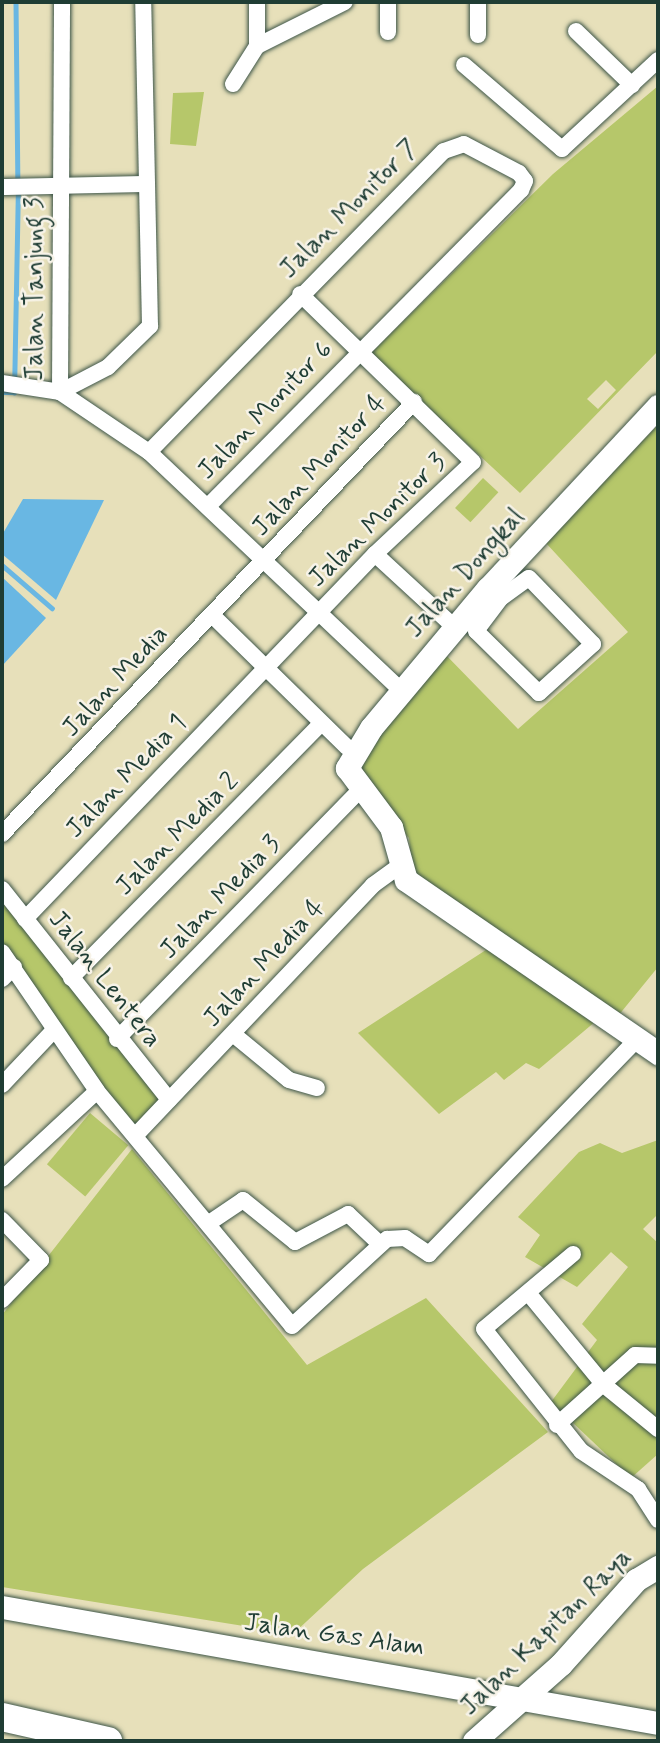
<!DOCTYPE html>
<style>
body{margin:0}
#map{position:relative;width:660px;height:1743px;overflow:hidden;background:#e7e0ba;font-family:Mynerve,sans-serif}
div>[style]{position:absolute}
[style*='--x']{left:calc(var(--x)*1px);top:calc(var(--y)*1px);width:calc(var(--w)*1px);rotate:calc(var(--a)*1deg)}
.green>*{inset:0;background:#b6c76a;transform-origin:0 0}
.water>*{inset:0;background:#69b7e3}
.stream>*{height:4.5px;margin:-2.25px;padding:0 2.25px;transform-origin:2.25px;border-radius:2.25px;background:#69b7e3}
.roads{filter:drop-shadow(0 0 2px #3d5548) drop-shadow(0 0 2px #3d5548)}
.street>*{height:16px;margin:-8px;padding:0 8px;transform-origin:8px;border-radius:8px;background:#fff}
.secondary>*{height:23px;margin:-11.5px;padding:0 11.5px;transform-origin:11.5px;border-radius:11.5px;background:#fff}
.highway>*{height:28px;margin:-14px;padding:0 14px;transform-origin:14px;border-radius:14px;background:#fff}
span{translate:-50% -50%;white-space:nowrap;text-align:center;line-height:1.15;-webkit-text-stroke:5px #f7f3e8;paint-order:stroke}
.street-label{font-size:26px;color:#1f3d34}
.frame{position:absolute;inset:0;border:4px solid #1f3d34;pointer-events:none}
</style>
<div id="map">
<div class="green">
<div style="clip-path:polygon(evenodd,658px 86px,658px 351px,520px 493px,370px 354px,553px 174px,658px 86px,606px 380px,616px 390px,598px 409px,587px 399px,606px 380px)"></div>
<div style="clip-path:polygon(204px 92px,196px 146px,170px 144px,173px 93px)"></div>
<div style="clip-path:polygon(658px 425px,658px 967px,618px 1016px,461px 912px,412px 869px,409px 838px,357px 782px,355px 762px,443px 652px,518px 729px,628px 632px,545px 542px)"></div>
<div style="left:483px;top:478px;width:21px;height:41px;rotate:43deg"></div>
<div style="clip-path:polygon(2px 889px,169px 1100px,135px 1136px,2px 952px)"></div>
<div style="clip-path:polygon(492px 946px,596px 1021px,539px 1069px,526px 1063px,504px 1080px,496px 1072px,439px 1114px,358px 1033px)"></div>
<div style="left:90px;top:1113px;width:50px;height:67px;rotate:40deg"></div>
<div style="clip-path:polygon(658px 1140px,658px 1214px,643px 1229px,658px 1243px,658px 1454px,631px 1478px,551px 1402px,597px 1340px,582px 1324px,628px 1267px,611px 1252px,577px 1287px,525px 1257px,540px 1235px,518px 1217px,579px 1152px,600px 1143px,622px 1153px)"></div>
<div style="clip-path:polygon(132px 1149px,307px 1365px,426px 1298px,548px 1432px,363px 1569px,293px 1634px,2px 1587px,2px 1315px)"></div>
</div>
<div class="water">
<div style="clip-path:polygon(23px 499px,104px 500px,56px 600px,2px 554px,2px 535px)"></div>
<div style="clip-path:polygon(2px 577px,46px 618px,2px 666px)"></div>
</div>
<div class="stream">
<div style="--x:16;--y:2;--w:181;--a:89.4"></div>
<div style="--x:2;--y:393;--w:12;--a:0"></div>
<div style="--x:14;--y:393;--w:201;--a:-88.9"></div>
<div style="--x:2;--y:565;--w:66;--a:40.7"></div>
</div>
<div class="roads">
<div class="street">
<div style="--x:257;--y:2;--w:44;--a:90"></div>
<div style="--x:576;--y:31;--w:78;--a:44"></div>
<div style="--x:388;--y:32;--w:30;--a:-90"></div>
<div style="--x:478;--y:35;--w:33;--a:-90"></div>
<div style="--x:464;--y:65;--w:129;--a:40.6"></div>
<div style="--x:562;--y:149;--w:131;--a:-42.8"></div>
<div style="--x:233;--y:84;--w:45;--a:-57.7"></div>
<div style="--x:257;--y:46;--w:98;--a:-26.6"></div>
<div style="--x:2;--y:187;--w:145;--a:-1.2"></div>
<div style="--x:2;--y:383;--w:59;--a:8.8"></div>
<div style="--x:60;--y:392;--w:107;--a:34"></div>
<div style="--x:149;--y:452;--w:339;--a:43.4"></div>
<div style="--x:60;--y:392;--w:54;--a:-27.5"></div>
<div style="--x:108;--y:367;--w:59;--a:-44.3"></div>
<div style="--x:150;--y:326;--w:324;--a:-91.2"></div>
<div style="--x:60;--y:392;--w:390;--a:-89.7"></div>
<div style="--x:149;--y:452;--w:421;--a:-45.6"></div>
<div style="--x:444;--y:151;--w:21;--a:-19"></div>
<div style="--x:464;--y:144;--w:62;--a:27.8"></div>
<div style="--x:519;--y:173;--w:10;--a:53"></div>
<div style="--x:525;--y:181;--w:10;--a:114"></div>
<div style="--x:521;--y:190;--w:445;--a:134.7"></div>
<div style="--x:375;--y:554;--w:102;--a:42.6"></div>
<div style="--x:529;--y:578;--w:92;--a:45.9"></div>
<div style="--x:593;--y:644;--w:73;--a:137.8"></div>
<div style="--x:539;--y:693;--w:88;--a:-135.5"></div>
<div style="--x:476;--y:631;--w:41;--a:-52.9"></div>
<div style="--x:501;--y:598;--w:34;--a:-36"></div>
<div style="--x:212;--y:615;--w:189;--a:44.4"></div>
<div style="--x:2;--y:834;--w:597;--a:-46.36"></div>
<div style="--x:2;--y:889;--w:269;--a:51.6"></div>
<div style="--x:25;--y:919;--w:506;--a:-46.2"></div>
<div style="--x:375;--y:554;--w:134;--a:-43.2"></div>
<div style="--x:473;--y:462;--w:241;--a:-135.8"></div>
<div style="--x:2;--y:952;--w:168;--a:55.6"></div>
<div style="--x:97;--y:1091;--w:305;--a:50.3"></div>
<div style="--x:292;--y:1326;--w:129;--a:-42.5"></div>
<div style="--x:387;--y:1239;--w:18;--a:-3"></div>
<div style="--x:405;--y:1238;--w:29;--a:34"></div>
<div style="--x:429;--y:1254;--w:302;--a:-45.9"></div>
<div style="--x:71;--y:978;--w:354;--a:-45.5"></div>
<div style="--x:2;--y:979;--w:17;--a:-45"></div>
<div style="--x:233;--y:1034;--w:72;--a:39.4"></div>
<div style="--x:289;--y:1080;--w:29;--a:16"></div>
<div style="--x:117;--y:1039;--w:347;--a:-45.7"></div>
<div style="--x:2;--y:1085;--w:74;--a:-46.6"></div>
<div style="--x:135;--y:1136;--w:346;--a:-46.5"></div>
<div style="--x:373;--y:885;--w:32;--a:-36"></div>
<div style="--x:2;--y:1179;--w:129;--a:-42.8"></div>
<div style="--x:2;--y:1220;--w:56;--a:45.7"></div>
<div style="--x:41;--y:1260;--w:56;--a:134.3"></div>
<div style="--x:209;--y:1223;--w:41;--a:-34.1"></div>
<div style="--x:243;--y:1200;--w:67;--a:38.9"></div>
<div style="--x:295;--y:1242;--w:60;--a:-27.8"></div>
<div style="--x:348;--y:1214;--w:44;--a:43.2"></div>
<div style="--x:573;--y:1254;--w:116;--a:139.9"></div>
<div style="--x:484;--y:1329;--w:156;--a:51.5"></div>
<div style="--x:581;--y:1451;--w:69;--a:33.7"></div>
<div style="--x:638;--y:1489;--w:37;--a:57"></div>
<div style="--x:529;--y:1294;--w:118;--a:50.5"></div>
<div style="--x:604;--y:1385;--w:70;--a:39.2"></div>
<div style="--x:557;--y:1425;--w:105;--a:-41.9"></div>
<div style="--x:635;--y:1355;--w:23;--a:2"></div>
</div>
<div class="secondary">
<div style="--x:658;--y:406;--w:249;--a:133"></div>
<div style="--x:488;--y:588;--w:182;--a:129.9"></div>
<div style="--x:371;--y:728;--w:47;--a:121"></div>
<div style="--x:347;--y:768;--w:74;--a:53.3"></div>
<div style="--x:391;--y:827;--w:55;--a:74.2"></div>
<div style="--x:406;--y:880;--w:306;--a:34.5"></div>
<div style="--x:2;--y:1607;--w:666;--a:10.03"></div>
<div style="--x:474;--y:1741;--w:116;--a:-41.5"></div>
<div style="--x:561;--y:1664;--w:113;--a:-48.2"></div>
<div style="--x:636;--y:1580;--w:26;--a:-31"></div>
</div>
<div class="highway">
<div style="--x:2;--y:1717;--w:109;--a:12.8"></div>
</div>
</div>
<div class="street-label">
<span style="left:350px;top:210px;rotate:-45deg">Jalan Monitor 7</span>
<span style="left:36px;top:289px;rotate:-90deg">Jalan Tanjung 3</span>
<span style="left:266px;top:411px;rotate:-46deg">Jalan Monitor 6</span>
<span style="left:320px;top:466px;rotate:-47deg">Jalan Monitor 4</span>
<span style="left:378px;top:521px;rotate:-44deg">Jalan Monitor 3</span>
<span style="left:466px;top:574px;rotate:-48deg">Jalan Dongkal</span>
<span style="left:116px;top:682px;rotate:-47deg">Jalan Media</span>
<span style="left:127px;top:777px;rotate:-46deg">Jalan Media 1</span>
<span style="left:178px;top:835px;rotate:-45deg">Jalan Media 2</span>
<span style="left:221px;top:898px;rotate:-46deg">Jalan Media 3</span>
<span style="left:265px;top:964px;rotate:-47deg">Jalan Media 4</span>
<span style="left:104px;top:980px;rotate:52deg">Jalan Lentera</span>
<span style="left:547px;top:1633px;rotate:-44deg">Jalan Kapitan Raya</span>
<span style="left:334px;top:1636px;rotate:8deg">Jalan Gas Alam</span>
</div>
<div class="frame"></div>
</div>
